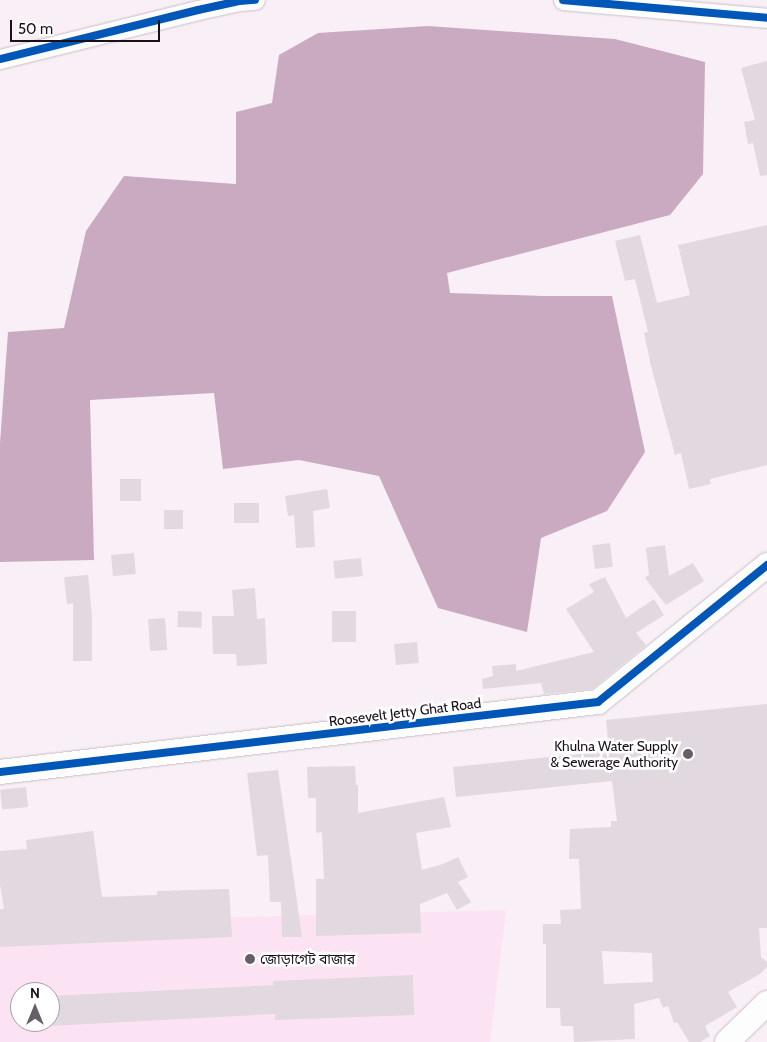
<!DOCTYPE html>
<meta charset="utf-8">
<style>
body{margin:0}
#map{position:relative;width:767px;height:1042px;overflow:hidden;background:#f9eff6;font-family:Cabin,"Noto Sans Bengali",sans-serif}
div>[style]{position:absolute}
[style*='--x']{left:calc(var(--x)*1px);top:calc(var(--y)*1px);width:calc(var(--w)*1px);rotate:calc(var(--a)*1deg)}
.built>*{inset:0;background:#fce3f4}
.water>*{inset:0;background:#caaac1}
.building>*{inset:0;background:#e2d8df;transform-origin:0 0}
.roads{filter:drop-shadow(0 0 1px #c9c0c6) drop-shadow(0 0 1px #c9c0c6)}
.minor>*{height:19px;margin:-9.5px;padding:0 9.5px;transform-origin:9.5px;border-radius:9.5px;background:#fefdfe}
.tertiary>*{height:24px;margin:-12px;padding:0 12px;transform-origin:12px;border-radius:12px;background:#fefdfe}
.cycleway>*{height:8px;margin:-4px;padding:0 4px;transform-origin:4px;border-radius:4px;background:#0057b8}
.dots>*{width:14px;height:14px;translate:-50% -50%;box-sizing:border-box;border:2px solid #fff;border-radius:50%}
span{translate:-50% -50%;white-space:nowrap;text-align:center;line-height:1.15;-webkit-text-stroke:5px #fff;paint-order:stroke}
.street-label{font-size:14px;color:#1a1118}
.poi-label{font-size:14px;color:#1a1118}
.right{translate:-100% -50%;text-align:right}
.left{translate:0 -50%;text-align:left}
.north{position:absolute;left:10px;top:982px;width:50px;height:50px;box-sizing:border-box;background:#fff;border:1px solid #a3a0a3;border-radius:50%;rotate:0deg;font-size:14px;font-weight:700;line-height:20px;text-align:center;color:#1a1118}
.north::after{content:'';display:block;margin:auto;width:18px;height:22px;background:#685f66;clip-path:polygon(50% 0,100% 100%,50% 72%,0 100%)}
.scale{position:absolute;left:10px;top:20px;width:150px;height:22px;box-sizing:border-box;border:2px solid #1a1118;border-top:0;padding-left:6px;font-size:15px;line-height:18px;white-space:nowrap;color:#1a1118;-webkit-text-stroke:4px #fff;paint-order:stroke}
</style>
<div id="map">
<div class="built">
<div style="clip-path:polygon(evenodd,506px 910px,490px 1042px,0 1042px,0 926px,201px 918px,506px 910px,20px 992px,50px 992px,50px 1022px,20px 1022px,20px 992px)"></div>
</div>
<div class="water">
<div style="clip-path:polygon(428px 26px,615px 39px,705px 62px,703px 174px,670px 215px,447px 273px,450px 293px,543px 296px,612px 296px,645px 452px,607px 511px,541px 538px,527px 632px,438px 608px,379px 476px,299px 460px,223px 469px,214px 393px,90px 400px,94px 560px,0 562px,0 443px,8px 332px,64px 328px,86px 231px,124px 176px,236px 184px,236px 112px,272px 103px,279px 55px,318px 33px)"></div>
</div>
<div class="building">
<div style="clip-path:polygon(767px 61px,767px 175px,760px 176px,753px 143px,748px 144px,744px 122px,755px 120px,741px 68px)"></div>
<div style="clip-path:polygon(767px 225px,767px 465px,710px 479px,711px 484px,689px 489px,681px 453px,675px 455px,651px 366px,644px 333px,648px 332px,635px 279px,625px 281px,615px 241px,640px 235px,657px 303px,690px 295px,678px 245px)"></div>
<div style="left:141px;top:479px;width:22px;height:21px;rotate:90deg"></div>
<div style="clip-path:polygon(327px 489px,330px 508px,313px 511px,315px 547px,296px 548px,294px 515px,288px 516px,285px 496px)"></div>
<div style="left:234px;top:503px;width:25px;height:20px"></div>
<div style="left:164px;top:510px;width:19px;height:19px"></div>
<div style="left:610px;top:543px;width:24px;height:18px;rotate:83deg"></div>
<div style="clip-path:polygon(665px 545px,669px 576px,693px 563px,704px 581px,666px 605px,645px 578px,649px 575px,646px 548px)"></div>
<div style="left:134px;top:553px;width:21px;height:23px;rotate:85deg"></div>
<div style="left:361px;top:558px;width:18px;height:28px;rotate:84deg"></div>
<div style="clip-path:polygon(88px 575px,92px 616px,92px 661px,73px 661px,73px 603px,67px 604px,64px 577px)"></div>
<div style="clip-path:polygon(605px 577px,626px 618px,654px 599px,664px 615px,636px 633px,646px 645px,592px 689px,544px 694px,541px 683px,483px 689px,482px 679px,493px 676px,492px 666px,516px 664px,516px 671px,594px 652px,566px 609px,594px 592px,589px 584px)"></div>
<div style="clip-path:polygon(255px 588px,257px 619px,265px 618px,267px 664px,237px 666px,236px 654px,213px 654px,212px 616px,234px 616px,232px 590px)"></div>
<div style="left:178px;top:611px;width:24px;height:16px;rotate:2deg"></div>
<div style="left:332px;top:611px;width:24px;height:31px"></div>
<div style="left:165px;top:618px;width:32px;height:17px;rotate:86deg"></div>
<div style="left:417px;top:642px;width:21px;height:23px;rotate:85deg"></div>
<div style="clip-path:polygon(evenodd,767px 704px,767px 928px,759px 928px,761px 957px,767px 962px,767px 967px,760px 974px,728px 992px,737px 1007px,705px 1026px,710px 1036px,700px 1042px,689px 1042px,677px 1022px,674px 1023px,668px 1006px,663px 1008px,659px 998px,634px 1004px,635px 1039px,574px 1042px,573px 1026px,561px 1026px,560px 1008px,546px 1008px,546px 944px,543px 944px,543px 924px,561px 924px,560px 910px,581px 909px,579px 859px,569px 859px,570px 829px,611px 827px,611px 821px,617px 821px,612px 781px,456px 797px,453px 767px,609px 751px,606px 720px,767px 704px,602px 951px,652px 953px,653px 982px,604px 984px,602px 951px)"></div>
<div style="clip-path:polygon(355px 766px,356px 785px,358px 785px,358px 813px,444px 797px,451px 827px,416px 833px,422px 870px,443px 864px,458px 857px,468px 877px,458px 882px,471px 902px,457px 910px,447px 893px,420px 904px,421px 933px,316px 936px,316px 879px,324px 879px,322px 832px,316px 833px,316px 798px,308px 798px,307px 767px)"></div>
<div style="clip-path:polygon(278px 770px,295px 887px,302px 937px,282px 937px,281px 902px,270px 902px,268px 855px,257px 856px,247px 773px)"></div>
<div style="left:26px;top:787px;width:20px;height:26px;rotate:84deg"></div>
<div style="clip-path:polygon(93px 831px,102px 897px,157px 895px,157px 891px,229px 889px,232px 937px,0 947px,0 909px,4px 909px,0 885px,0 851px,27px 849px,26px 840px)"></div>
<div style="clip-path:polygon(413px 975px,414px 1015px,275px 1020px,275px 1014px,50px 1026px,50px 996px,274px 985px,273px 981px)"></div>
</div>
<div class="roads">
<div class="minor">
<div style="--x:563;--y:0;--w:205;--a:5"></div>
<div style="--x:0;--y:59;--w:204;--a:-13.9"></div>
<div style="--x:198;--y:10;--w:42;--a:-12.4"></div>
<div style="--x:239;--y:1;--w:16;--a:-4"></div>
</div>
<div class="tertiary">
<div style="--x:0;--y:772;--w:602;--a:-6.68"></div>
<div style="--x:598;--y:702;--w:218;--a:-39"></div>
<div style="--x:727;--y:1042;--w:56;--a:-44.3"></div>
</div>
</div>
<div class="cycleway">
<div style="--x:563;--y:0;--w:205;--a:5"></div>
<div style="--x:0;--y:59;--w:204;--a:-13.9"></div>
<div style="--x:198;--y:10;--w:42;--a:-12.4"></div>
<div style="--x:239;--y:1;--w:16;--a:-4"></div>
<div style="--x:0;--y:772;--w:602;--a:-6.68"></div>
<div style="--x:598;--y:702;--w:218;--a:-39"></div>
</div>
<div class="dots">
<div style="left:688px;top:754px;background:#685f66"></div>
<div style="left:250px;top:959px;background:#685f66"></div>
</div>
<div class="street-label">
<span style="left:405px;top:712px;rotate:-7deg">Roosevelt Jetty Ghat Road</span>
</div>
<div class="poi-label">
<span class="right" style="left:678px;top:754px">Khulna Water Supply<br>&amp; Sewerage Authority</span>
<span class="left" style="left:260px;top:959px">জোড়াগেট বাজার</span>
</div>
<div class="north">N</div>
<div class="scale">50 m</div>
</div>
